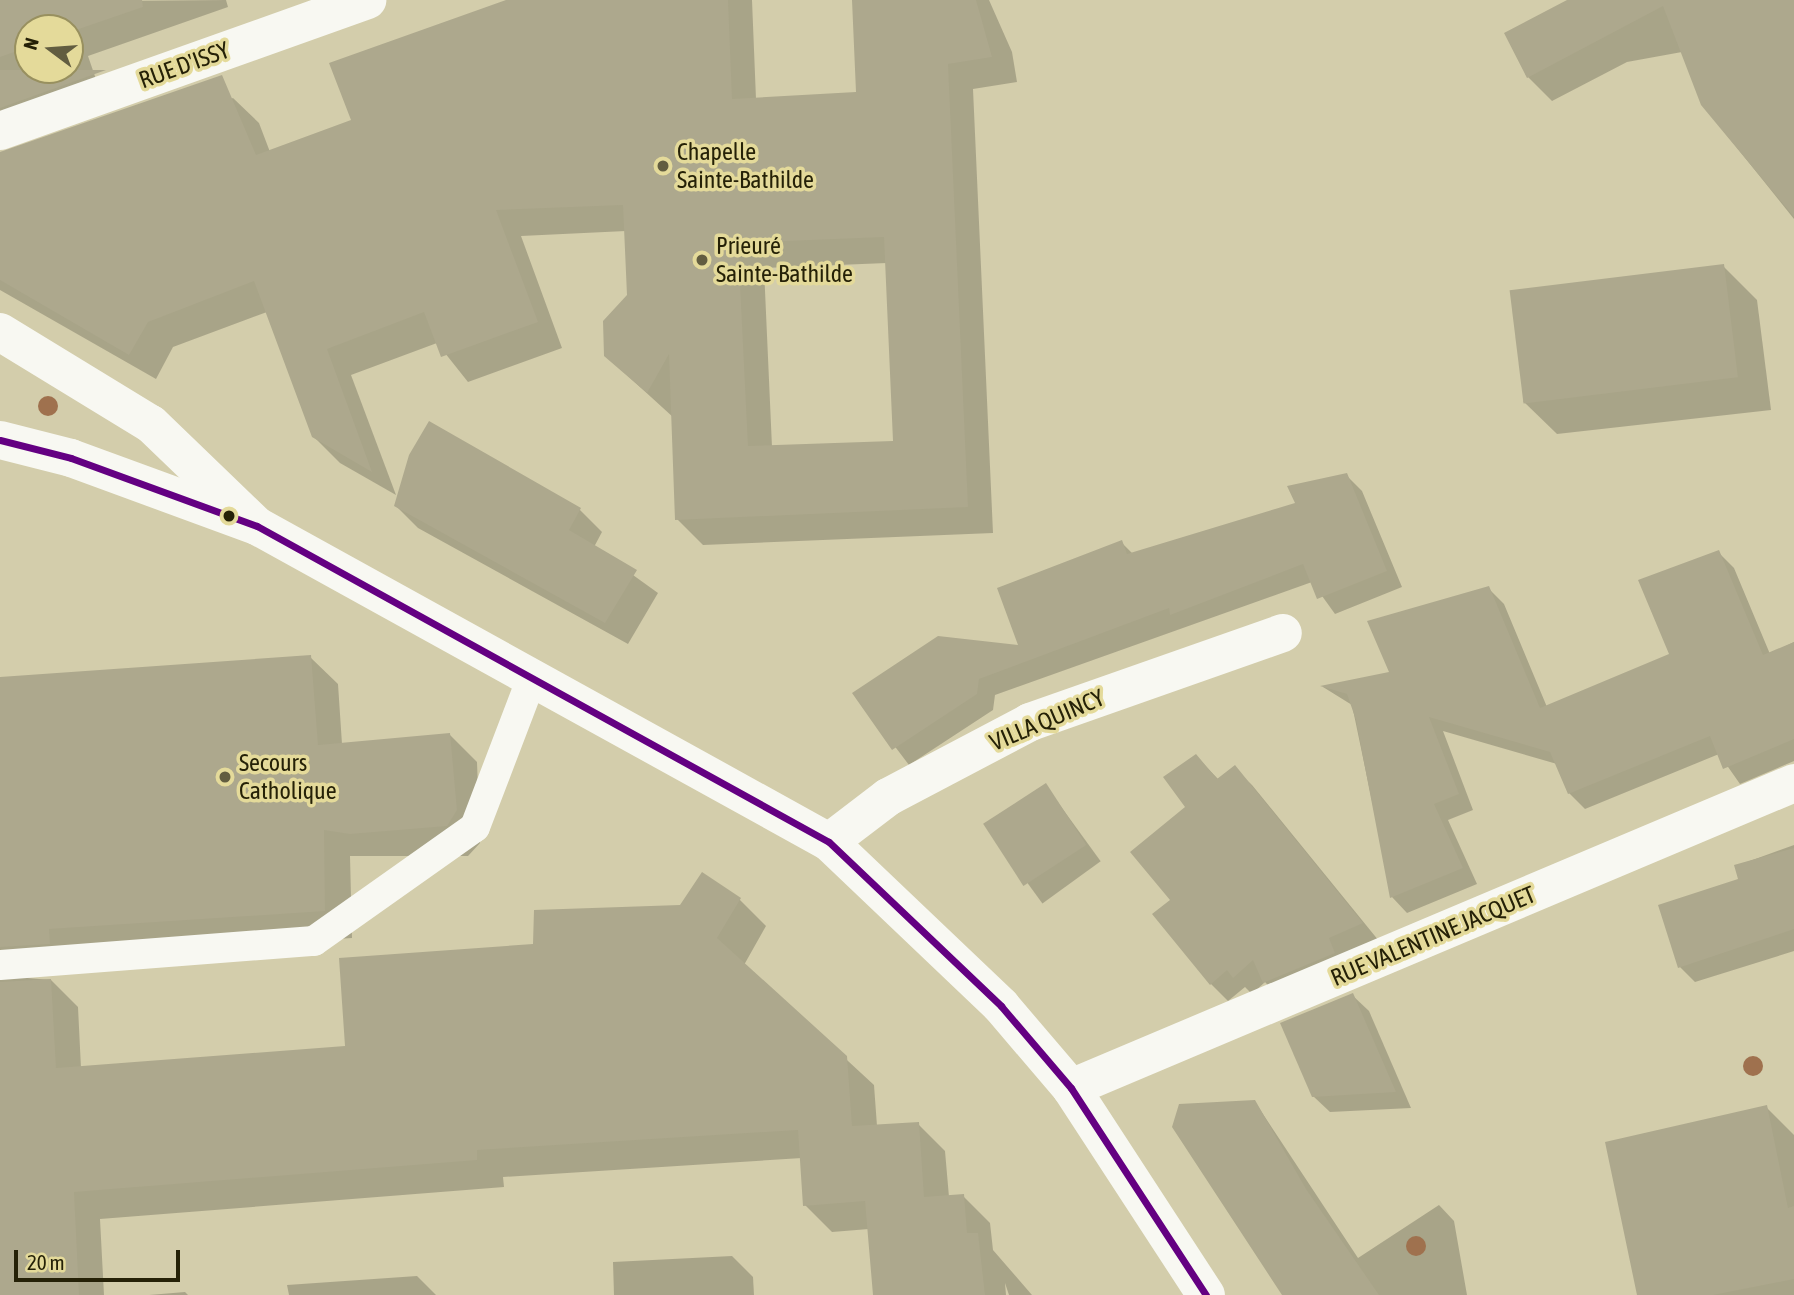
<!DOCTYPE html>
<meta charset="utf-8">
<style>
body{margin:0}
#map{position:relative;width:1794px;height:1295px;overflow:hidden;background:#d3cdab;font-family:"Asap Condensed",sans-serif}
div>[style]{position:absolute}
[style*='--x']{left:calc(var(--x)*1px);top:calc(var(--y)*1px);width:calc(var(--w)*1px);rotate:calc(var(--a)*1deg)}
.shadow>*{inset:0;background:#0003;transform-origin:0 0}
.building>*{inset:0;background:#ada88d;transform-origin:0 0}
.lane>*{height:30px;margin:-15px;padding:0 15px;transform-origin:15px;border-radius:15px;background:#f8f8f2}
.street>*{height:38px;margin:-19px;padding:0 19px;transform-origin:19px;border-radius:19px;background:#f8f8f2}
.secondary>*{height:38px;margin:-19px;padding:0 19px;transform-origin:19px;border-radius:19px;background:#f8f8f2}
.bus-1>*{height:7px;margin:-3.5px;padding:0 3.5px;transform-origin:3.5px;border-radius:3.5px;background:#640082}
.trees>*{width:20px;height:20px;margin:-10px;border-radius:50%;background:#9f714e}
.dots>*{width:19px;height:19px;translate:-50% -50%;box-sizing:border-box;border:4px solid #e4da9a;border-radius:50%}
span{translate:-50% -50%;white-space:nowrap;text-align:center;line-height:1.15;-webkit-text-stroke:7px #e4da9a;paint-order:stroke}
.street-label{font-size:24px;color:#252107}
.poi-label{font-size:24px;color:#252107}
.left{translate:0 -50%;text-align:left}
.north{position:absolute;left:14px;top:14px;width:70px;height:70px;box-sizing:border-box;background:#e4da9a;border:2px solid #98905f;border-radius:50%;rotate:286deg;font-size:19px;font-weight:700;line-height:28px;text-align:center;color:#252107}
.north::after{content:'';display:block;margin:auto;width:24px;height:32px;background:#625d40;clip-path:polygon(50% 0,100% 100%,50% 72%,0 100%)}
.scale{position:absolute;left:14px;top:1250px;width:166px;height:32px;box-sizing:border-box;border:4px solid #252107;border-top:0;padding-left:9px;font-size:21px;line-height:24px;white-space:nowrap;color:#252107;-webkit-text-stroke:5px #e4da9a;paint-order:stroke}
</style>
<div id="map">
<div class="shadow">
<div style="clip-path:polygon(evenodd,226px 0,228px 7px,88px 56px,99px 88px,0 124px,0 2px,226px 0,28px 28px,70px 28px,70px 70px,28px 70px,28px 28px)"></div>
<div style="clip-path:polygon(evenodd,511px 0,752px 0,756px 99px,858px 94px,854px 0,989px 0,1012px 52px,1017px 82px,973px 89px,993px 533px,703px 545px,677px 519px,674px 418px,606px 356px,629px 296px,626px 231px,521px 236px,562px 348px,468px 382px,437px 343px,351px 375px,396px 495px,340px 463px,313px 436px,267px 312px,173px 347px,156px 379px,0 290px,0 184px,233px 98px,259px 123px,270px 152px,353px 121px,511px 0,887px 263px,895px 442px,772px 447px,764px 268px,887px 263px)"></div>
<div style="clip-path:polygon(1571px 0,1794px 0,1794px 219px,1702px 104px,1682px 52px,1627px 62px,1552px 101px,1528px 77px)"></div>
<div style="clip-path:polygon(1723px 266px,1757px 300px,1771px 410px,1557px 434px,1523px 401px)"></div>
<div style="clip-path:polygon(430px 424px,580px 510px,602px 532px,594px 547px,658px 593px,628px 644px,418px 528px,396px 506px)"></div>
<div style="clip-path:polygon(1346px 475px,1362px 491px,1402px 587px,1335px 614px,1312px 582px,995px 695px,993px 710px,909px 765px,855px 694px,1021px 647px,1121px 542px,1133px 554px,1297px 504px)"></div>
<div style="clip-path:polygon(1718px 552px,1734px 568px,1770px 654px,1794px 642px,1794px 761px,1740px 784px,1719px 754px,1585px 809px,1569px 793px,1557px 764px,1443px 731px,1473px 810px,1448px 820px,1477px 884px,1407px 913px,1392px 897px,1352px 705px,1323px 687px,1391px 674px,1488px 588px,1504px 604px,1547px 707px,1671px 655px)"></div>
<div style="clip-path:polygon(310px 657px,338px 684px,342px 744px,450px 735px,477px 762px,480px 843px,468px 856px,350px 856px,352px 938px,75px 956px,16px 977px,51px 980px,78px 1007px,81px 1068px,347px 1048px,535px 945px,681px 907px,739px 899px,766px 926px,744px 965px,874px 1085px,877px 1126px,918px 1124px,945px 1151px,949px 1197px,963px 1196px,990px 1223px,993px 1250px,1032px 1295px,1009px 1295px,1005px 1283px,1006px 1295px,875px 1295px,869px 1229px,832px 1232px,805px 1205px,802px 1158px,503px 1177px,504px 1187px,100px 1219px,104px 1295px,0 1295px,0 678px)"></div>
<div style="clip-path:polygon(1196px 756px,1219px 780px,1234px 768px,1252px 785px,1379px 941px,1282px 1000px,1265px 982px,1252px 994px,1245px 987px,1228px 1001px,1211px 984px,1173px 901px)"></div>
<div style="left:1046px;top:786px;width:93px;height:72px;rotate:54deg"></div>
<div style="clip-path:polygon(1794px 845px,1794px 951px,1695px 982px,1680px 967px,1740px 880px,1736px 866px)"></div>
<div style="clip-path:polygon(1352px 995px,1369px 1011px,1411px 1108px,1330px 1112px,1313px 1096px)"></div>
<div style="clip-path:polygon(1255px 1102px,1358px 1258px,1439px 1205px,1454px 1221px,1467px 1295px,1284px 1295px)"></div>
<div style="clip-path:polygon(1766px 1107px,1794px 1135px,1794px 1295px,1638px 1295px)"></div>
<div style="clip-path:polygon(732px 1256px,753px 1277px,754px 1295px,614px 1295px,613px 1262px)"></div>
<div style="clip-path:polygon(417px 1276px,436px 1295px,289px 1295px,287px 1285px)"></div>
<div style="clip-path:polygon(185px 1292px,188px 1295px,149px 1295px)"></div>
</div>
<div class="building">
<div style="clip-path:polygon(0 0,142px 0,143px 7px,70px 32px,28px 28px,28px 47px,0 57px)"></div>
<div style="clip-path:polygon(evenodd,506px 0,728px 0,732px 99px,856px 92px,852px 0,976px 0,992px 57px,948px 64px,968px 507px,675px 520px,669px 354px,647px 393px,604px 356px,603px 321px,627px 295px,623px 205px,496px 210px,538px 322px,441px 357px,424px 312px,327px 349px,372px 472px,312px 437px,254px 281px,148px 322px,129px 355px,0 280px,0 152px,222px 75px,256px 155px,351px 120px,329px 63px,506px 0,884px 237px,893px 441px,748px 446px,738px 243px,884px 237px)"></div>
<div style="clip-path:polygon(1567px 0,1794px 0,1794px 217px,1701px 105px,1663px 6px,1527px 78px,1504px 33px)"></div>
<div style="clip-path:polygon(0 70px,106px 70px,0 108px)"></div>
<div style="left:1724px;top:264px;width:114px;height:216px;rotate:83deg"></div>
<div style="clip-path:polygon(429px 421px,581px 508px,569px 530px,637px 570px,605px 623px,394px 506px,409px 455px)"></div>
<div style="clip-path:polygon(1347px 473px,1387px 571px,1317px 599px,1303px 564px,1170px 615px,1169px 608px,979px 679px,977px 694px,892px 750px,852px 693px,938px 636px,1018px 645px,997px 588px,1122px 540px,1127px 554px,1295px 503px,1287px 486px)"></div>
<div style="clip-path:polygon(1719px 550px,1763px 655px,1794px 642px,1794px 739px,1723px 769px,1710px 736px,1568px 794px,1550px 752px,1429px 717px,1459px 794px,1434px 804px,1463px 868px,1390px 898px,1356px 720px,1347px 694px,1320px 686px,1389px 672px,1367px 621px,1489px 586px,1540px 708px,1669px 654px,1638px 580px)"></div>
<div style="clip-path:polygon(311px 655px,318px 745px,450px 733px,457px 810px,447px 826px,350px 834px,324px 830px,325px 911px,49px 929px,50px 944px,0 947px,0 677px)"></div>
<div style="clip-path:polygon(1196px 754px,1217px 779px,1235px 765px,1363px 923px,1329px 938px,1335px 953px,1263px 983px,1253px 960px,1233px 978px,1227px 970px,1210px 985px,1152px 914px,1170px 900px,1130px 852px,1185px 807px,1163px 777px)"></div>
<div style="left:1046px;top:783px;width:74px;height:75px;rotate:57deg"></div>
<div style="clip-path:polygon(1794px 848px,1794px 929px,1678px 968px,1658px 905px,1738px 879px,1734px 865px)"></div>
<div style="clip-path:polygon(702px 872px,741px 898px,717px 938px,847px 1056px,852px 1126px,919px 1122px,924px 1197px,964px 1194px,967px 1233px,978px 1233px,985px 1295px,873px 1295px,865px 1201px,803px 1206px,798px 1130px,477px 1150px,477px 1160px,74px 1192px,79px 1295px,0 1295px,0 982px,51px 979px,56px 1068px,345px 1046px,339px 958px,533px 944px,534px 910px,680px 905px)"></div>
<div style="clip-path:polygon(1353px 993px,1396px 1092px,1312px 1097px,1280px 1023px)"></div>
<div style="clip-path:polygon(1255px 1100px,1306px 1189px,1379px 1295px,1282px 1295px,1172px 1127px,1179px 1104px)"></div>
<div style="clip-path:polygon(1767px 1105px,1788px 1208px,1794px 1206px,1794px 1279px,1713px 1295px,1637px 1295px,1605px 1142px)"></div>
</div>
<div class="lane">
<div style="--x:0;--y:965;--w:315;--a:-4.4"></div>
<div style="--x:314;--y:941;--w:197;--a:-35.3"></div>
<div style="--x:475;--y:827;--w:163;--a:-69.1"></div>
</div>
<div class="street">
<div style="--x:0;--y:131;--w:390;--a:-19.6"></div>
<div style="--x:0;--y:332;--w:177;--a:31.4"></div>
<div style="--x:151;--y:424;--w:147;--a:43.9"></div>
<div style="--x:829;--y:842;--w:74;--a:-37.3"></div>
<div style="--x:888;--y:797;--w:161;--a:-27.8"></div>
<div style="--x:1030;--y:722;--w:268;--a:-19.4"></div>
<div style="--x:1071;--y:1088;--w:785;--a:-22.87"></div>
</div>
<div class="secondary">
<div style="--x:0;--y:440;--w:73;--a:14.2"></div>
<div style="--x:71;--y:458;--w:198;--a:20.1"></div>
<div style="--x:257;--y:526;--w:653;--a:28.92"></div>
<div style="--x:829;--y:842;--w:238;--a:43.6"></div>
<div style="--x:1001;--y:1006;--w:108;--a:49.5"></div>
<div style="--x:1071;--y:1088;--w:247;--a:56.9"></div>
</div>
<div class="bus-1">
<div style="--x:0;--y:440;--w:73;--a:14.2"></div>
<div style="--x:71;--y:458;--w:198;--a:20.1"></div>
<div style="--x:257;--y:526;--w:653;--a:28.92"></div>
<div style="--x:829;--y:842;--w:238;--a:43.6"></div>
<div style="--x:1001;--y:1006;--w:108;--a:49.5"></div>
<div style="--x:1071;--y:1088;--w:247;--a:56.9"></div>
</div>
<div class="trees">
<div style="left:48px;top:406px"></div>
<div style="left:1753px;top:1066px"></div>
<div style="left:1416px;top:1246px"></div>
</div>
<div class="dots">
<div style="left:663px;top:166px;background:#625d40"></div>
<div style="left:702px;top:260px;background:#625d40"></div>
<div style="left:229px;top:516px;background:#252107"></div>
<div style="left:225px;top:777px;background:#625d40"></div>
</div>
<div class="street-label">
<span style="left:184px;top:65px;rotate:-20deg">RUE D'ISSY</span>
<span style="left:1047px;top:720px;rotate:-23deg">VILLA QUINCY</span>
<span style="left:1433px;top:936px;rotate:-23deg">RUE VALENTINE JACQUET</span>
</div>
<div class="poi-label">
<span class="left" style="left:677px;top:166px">Chapelle<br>Sainte-Bathilde</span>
<span class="left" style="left:716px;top:260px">Prieuré<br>Sainte-Bathilde</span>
<span class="left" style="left:239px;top:777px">Secours<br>Catholique</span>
</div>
<div class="north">N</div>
<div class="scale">20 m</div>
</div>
